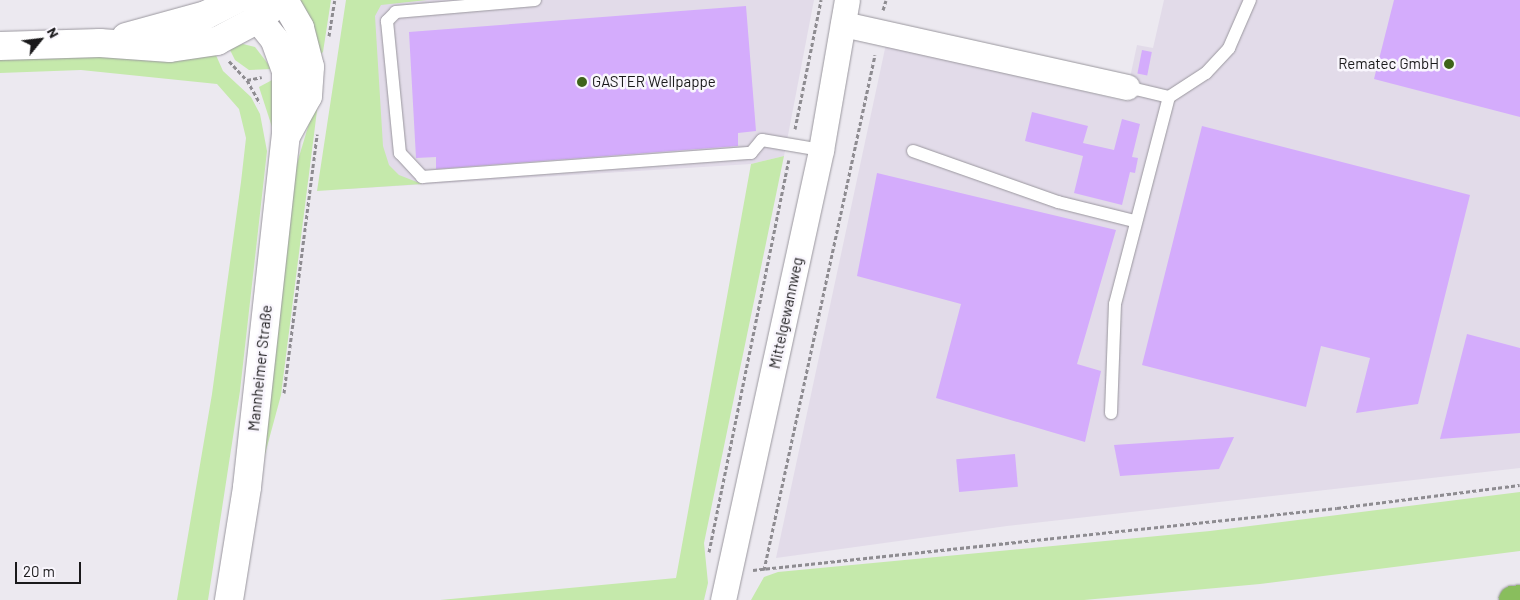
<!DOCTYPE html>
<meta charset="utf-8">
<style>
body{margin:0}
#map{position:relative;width:1520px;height:600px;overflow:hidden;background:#ece9f0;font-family:Barlow,sans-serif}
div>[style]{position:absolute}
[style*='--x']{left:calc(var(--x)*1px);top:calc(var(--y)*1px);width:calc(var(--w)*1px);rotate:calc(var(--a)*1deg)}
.built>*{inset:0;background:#e2dbe9}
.green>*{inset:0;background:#c5e9ab}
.building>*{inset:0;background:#d4acfc;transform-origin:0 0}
.path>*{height:3px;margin-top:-1.5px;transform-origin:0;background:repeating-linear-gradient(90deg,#8e8c91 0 4px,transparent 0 6.5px)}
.roads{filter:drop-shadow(0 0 1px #9a979e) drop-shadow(0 0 1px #9a979e)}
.service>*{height:12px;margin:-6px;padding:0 6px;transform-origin:6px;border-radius:6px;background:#fff}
.minor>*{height:25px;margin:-12.5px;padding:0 12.5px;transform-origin:12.5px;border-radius:12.5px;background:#fff}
.tertiary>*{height:28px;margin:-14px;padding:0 14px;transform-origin:14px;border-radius:14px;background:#fff}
.secondary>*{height:28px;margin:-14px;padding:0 14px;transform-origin:14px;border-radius:14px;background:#fff}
.motorway>*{height:28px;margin:-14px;padding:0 14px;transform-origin:14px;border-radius:14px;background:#89be5d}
.dots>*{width:14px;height:14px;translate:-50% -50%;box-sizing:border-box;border:2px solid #f9f6fd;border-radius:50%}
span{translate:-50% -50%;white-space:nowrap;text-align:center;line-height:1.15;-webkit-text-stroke:5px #f9f6fd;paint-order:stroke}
.poi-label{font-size:15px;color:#1a191b}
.right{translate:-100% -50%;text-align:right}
.left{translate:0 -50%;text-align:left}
.street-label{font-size:15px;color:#1a191b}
.north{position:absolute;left:15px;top:15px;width:50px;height:50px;-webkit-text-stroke:4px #f9f6fd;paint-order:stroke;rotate:61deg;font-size:14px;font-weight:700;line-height:20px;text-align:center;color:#1a191b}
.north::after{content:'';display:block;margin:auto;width:18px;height:22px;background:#1a191b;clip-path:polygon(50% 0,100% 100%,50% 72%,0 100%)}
.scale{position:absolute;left:15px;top:562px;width:66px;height:22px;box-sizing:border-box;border:2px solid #1a191b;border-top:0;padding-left:6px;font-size:15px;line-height:18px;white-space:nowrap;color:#1a191b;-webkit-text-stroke:4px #f9f6fd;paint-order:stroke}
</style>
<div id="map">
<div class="built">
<div style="clip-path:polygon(360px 0,814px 0,784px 156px,751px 164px,347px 189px)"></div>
<div style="clip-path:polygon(1164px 0,1520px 0,1520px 468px,1007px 526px,776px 558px,886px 44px,1125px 101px,1137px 45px,1153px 48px)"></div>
</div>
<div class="green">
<div style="clip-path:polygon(300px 0,331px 0,323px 52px,317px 57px,299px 17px)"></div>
<div style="clip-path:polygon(346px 0,427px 0,381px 5px,375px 16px,383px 146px,389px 165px,399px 175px,422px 184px,317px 191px)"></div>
<div style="clip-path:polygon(243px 44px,255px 47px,272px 69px,249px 70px,235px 60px,229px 48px)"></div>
<div style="clip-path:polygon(0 52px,215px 53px,223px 71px,251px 97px,260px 114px,267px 151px,240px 391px,208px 600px,177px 600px,212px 394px,241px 182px,246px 138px,239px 109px,217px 84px,81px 70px,0 73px)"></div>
<div style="clip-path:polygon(274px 79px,276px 99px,272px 127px,259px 87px)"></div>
<div style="clip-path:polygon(320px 87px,281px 395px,261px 469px,295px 170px)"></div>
<div style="clip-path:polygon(784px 156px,704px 543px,708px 583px,704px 600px,440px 600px,676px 578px,751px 164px)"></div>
<div style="clip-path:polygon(1520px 492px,1520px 551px,1260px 584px,1084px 600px,751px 600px,764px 577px,778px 572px,1210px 531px)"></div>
</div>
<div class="building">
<div style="clip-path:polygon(1394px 0,1520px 0,1520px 117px,1374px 79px)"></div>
<div style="clip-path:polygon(746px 6px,756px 131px,738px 133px,738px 146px,436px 169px,436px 157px,416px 158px,409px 32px)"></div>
<div style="left:1142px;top:50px;width:10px;height:24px;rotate:11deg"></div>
<div style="clip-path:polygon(1032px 112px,1088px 126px,1083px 143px,1114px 150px,1122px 119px,1140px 124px,1132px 157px,1138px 158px,1135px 173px,1130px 172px,1122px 205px,1074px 193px,1083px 156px,1025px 141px)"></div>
<div style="clip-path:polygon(1202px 126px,1470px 195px,1418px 404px,1356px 413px,1370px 358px,1321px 346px,1306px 407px,1142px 365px)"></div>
<div style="clip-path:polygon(877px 173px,1116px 230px,1077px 364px,1101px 371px,1085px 442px,936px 398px,961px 304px,857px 276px)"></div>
<div style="clip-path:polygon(1467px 334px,1520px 348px,1520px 433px,1440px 439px)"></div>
<div style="clip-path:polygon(1234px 437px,1219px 469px,1120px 476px,1114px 445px)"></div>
<div style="left:1015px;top:454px;width:33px;height:59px;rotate:85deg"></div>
</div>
<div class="path">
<div style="--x:883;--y:10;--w:10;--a:-73"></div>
<div style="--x:329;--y:36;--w:36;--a:-81"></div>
<div style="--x:229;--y:61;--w:26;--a:47"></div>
<div style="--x:247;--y:80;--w:15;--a:-11"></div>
<div style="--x:247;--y:80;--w:26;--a:61"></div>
<div style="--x:795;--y:129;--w:132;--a:-78.6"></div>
<div style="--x:284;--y:393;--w:261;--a:-82.7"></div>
<div style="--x:709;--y:552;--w:400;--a:-78.5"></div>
<div style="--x:753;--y:570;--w:587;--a:-6.06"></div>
<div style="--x:1337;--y:508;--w:184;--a:-7.2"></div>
<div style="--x:764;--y:570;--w:527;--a:-77.84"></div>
</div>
<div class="roads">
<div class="service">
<div style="--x:535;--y:0;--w:140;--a:175.1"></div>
<div style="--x:396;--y:12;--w:13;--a:135"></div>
<div style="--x:387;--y:21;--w:133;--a:84.4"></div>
<div style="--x:400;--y:153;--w:33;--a:47"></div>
<div style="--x:422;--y:177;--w:330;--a:-4.2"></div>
<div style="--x:751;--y:153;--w:17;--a:-50"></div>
<div style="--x:762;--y:140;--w:60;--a:9.6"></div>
<div style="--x:1169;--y:97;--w:44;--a:-33"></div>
<div style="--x:1206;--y:73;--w:34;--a:-47"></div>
<div style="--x:1229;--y:48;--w:52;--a:-66.4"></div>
<div style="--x:913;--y:151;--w:154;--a:19.4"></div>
<div style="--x:1058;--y:202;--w:78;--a:14"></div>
<div style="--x:1111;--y:413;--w:109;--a:-87.9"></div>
<div style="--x:1115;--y:304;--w:214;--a:-75.4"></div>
<div style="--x:1169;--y:97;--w:43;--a:-166.6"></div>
</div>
<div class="minor">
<div style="--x:843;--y:24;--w:291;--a:12.5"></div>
<div style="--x:723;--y:600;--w:461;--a:-77.7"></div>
<div style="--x:821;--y:150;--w:152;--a:-80.2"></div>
</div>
<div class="tertiary">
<div style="--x:284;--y:0;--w:32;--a:60"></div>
<div style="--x:300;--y:28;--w:40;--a:75.6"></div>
<div style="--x:310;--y:67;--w:29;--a:94"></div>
<div style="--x:308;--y:96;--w:43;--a:118.9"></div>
<div style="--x:229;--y:600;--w:114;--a:-80.9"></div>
<div style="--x:247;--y:487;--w:354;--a:-83.7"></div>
<div style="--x:286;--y:135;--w:64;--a:-90"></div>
<div style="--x:286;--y:71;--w:33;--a:-110"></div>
<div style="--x:275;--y:40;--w:27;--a:-129"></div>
<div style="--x:258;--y:19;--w:19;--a:-90"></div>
</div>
<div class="secondary">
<div style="--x:126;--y:37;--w:83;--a:-15.4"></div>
<div style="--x:206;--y:15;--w:33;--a:-27"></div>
<div style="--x:0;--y:46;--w:100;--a:-1.7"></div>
<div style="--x:100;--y:43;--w:70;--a:4.1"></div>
<div style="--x:170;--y:48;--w:48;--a:-8.5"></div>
<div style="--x:217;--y:41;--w:47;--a:-28.2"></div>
<div style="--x:258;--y:19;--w:31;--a:-38"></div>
</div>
<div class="motorway">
<div style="--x:1513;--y:600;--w:7;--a:-8"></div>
</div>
</div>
<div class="dots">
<div style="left:1449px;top:64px;background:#3e631b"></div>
<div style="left:582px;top:82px;background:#3e631b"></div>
</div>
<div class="poi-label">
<span class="right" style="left:1439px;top:64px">Rematec GmbH</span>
<span class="left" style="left:592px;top:82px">GASTER Wellpappe</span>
</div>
<div class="street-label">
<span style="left:786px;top:313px;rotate:-78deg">Mittelgewannweg</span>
<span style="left:260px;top:368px;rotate:-84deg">Mannheimer Straße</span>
</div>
<div class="north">N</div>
<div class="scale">20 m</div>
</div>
